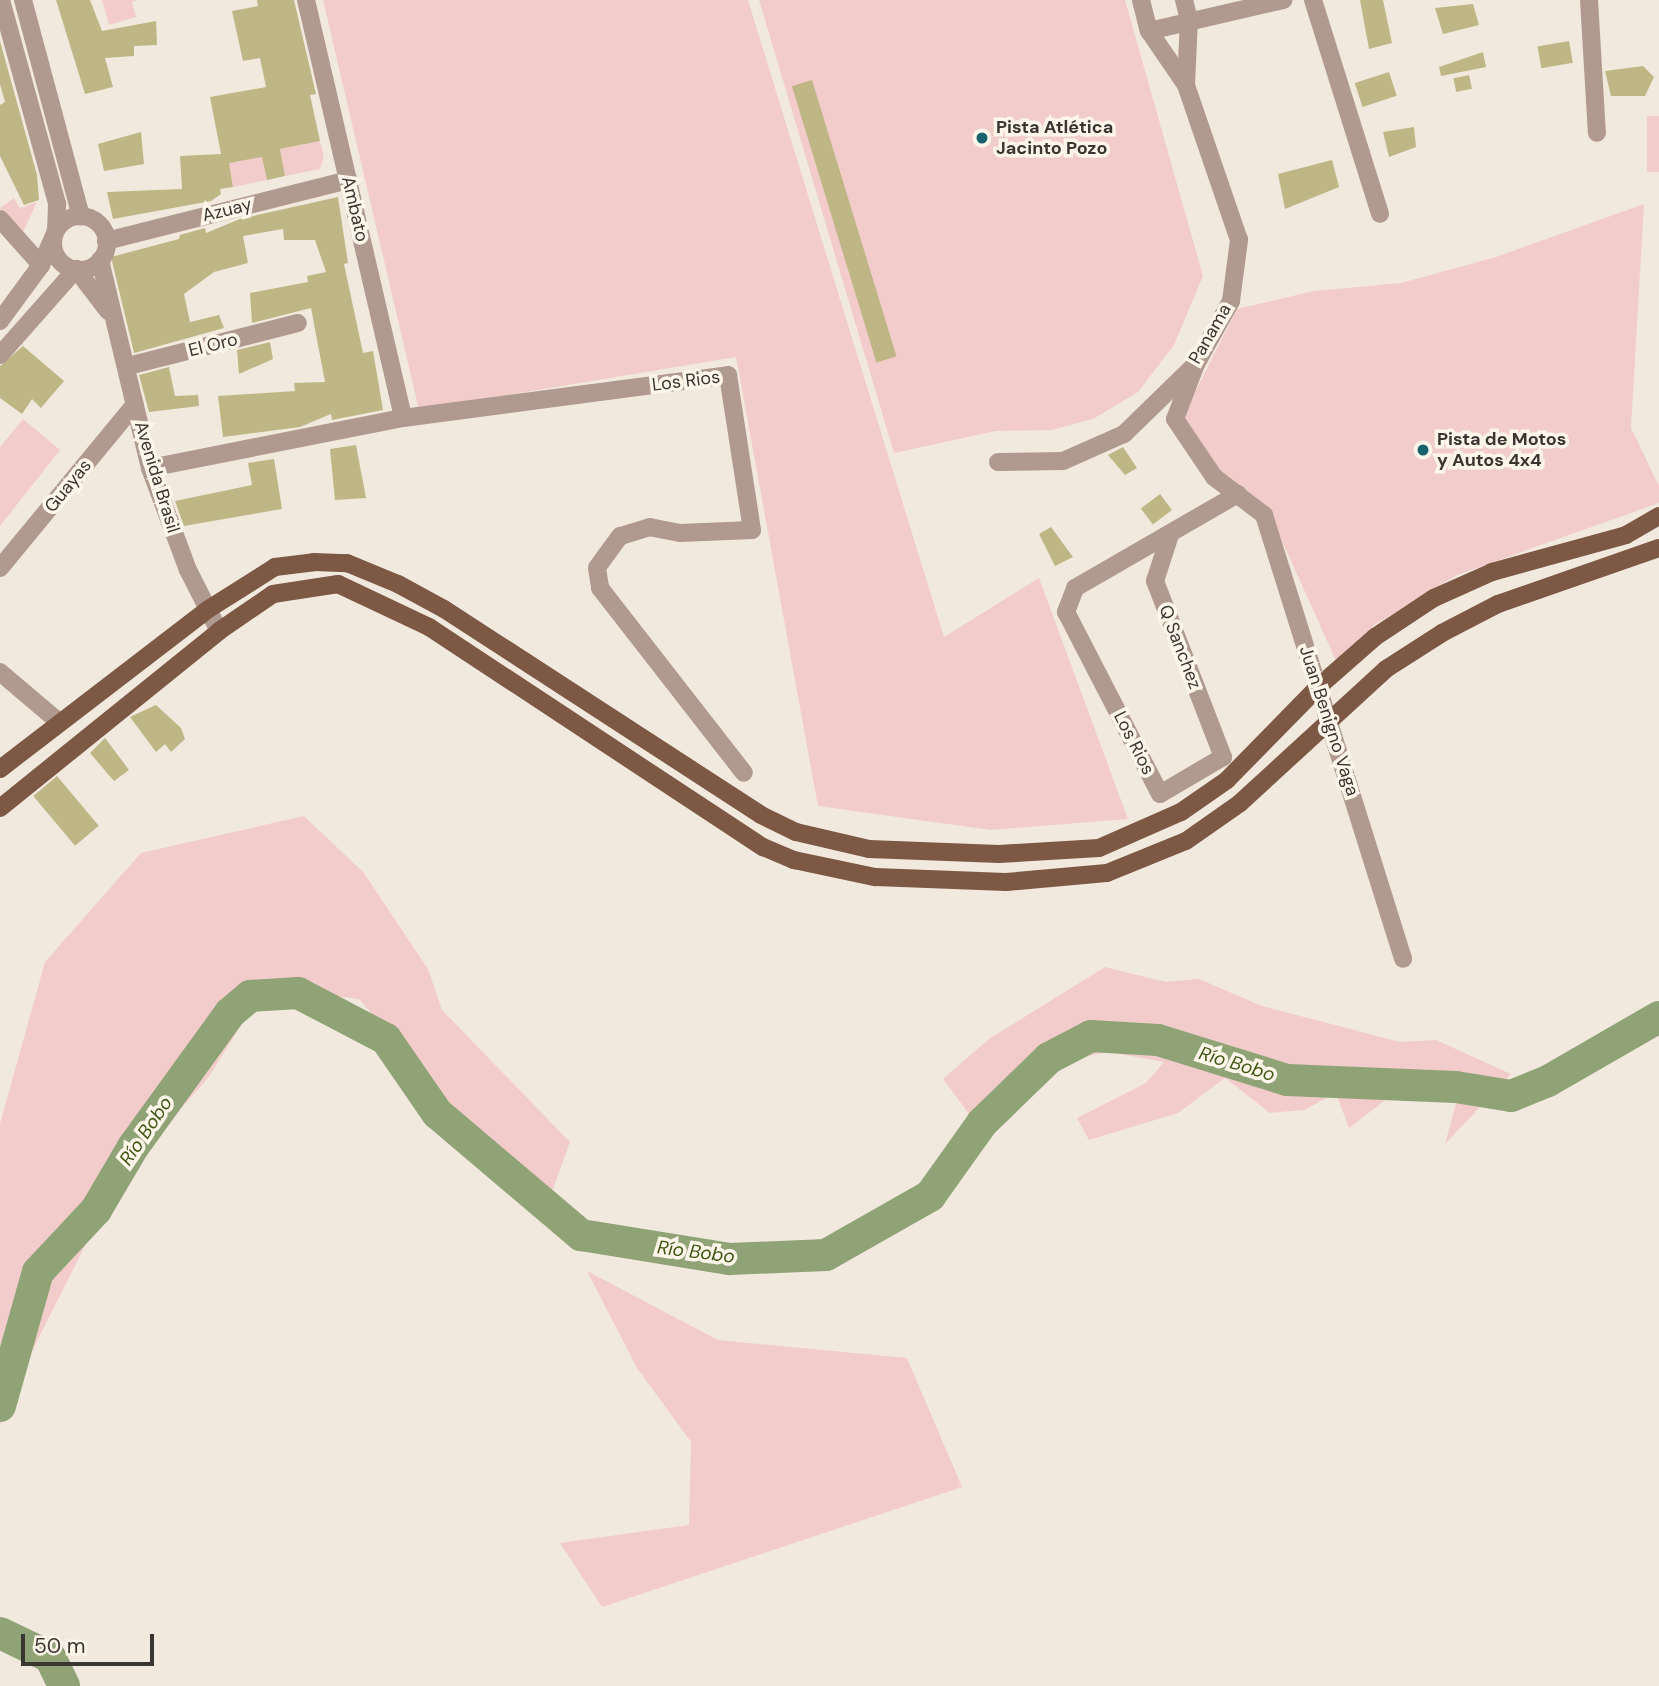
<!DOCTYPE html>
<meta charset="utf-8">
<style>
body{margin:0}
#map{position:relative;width:1659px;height:1686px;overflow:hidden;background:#f1e9de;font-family:"DM Sans",sans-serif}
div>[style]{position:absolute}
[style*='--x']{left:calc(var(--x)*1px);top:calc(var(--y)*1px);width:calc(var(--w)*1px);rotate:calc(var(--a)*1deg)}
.green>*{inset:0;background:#f2cccb;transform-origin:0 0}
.river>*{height:32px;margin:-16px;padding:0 16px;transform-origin:16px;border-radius:16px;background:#8fa377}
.building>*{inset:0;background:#beb785;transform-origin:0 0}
.minor>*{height:18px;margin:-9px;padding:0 9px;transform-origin:9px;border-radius:9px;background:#b09a8f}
.minor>.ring{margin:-9px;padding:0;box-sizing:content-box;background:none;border:18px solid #b09a8f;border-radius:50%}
.major>*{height:18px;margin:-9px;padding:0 9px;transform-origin:9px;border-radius:9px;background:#7d5845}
.dots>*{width:19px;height:19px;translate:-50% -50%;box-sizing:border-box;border:4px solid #fef6eb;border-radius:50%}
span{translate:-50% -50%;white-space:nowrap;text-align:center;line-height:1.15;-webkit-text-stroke:7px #fef6eb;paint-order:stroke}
.poi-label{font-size:18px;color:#393531;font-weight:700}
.left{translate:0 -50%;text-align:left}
.street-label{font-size:18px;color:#393531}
.water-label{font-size:19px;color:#3e5714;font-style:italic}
.scale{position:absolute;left:21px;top:1634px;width:133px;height:32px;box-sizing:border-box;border:4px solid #393531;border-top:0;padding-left:9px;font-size:21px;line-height:24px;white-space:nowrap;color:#393531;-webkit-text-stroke:5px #fef6eb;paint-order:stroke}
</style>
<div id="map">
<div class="green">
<div style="clip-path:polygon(102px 0,138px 0,132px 2px,136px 17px,109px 25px)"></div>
<div style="clip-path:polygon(323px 0,748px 0,944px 637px,1039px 578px,1128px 819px,991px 830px,818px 806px,736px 357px,419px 410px)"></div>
<div style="clip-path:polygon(759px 0,1125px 0,1203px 276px,1174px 345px,1138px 392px,1093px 419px,1051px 430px,996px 431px,894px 453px)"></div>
<div style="left:1647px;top:116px;width:12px;height:56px"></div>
<div style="clip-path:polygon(320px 141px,324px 157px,320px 169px,285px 176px,280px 149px)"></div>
<div style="clip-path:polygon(260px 147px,267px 180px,233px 187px,229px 163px,238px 161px,236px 151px)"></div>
<div style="clip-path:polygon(14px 198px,20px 208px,37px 202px,22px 234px,0 208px)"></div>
<div style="clip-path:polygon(1644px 204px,1631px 428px,1659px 486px,1659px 503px,1457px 575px,1374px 625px,1338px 665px,1268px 510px,1219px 471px,1183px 416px,1237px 309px,1314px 291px,1401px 283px,1496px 257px)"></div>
<div style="clip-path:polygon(23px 419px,60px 450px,0 526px,0 447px)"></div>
<div style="clip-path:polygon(304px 816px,364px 873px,428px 969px,442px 1010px,570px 1142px,545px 1211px,359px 999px,265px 987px,208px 1078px,118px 1180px,10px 1395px,0 1426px,0 1124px,45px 962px,141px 853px)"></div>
<div style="clip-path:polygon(1105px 967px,1166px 982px,1199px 979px,1262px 1006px,1400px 1042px,1436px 1040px,1511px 1074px,1445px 1144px,1458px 1096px,1426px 1069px,1349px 1128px,1336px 1093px,1304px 1110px,1270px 1113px,1225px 1078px,1178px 1113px,1089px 1140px,1077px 1118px,1146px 1083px,1164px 1062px,1109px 1052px,1067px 1060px,987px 1138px,943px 1079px,989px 1039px)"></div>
<div style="clip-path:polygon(587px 1271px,718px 1340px,907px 1358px,962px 1487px,602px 1607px,560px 1543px,689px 1525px,691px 1442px,637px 1368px)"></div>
</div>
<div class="river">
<div style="--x:0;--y:1406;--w:139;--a:-74.2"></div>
<div style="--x:38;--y:1272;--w:85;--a:-46.9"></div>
<div style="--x:96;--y:1210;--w:73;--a:-59.6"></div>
<div style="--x:133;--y:1147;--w:165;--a:-54.1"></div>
<div style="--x:230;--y:1013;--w:26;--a:-40"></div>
<div style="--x:250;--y:996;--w:48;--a:-3.6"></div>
<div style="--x:298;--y:993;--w:99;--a:27.6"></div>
<div style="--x:386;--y:1039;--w:90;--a:55.4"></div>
<div style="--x:437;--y:1113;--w:189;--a:40.3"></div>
<div style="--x:581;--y:1235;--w:151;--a:9.2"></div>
<div style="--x:730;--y:1259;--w:96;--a:-2.4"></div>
<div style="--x:826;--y:1255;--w:120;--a:-29.6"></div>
<div style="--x:930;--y:1196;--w:90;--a:-54.5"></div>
<div style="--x:982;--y:1123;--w:93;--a:-44.1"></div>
<div style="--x:1049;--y:1058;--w:47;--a:-27.6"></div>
<div style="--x:1091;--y:1036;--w:67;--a:3.4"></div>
<div style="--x:1158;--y:1040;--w:135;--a:17.2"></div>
<div style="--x:1287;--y:1080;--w:169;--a:2.4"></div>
<div style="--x:1456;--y:1087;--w:56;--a:9.3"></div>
<div style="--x:1511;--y:1096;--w:40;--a:-22"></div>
<div style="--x:1548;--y:1081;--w:128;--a:-30"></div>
<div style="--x:0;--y:1633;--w:55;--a:25.6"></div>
<div style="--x:50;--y:1657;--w:32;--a:64"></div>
</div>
<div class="building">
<div style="clip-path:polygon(56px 0,90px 0,102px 31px,156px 21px,157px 45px,134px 46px,134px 56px,105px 58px,113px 87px,85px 94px)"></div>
<div style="clip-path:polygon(257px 0,294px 0,316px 94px,310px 95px,320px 141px,280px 149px,285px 176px,267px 180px,262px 157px,229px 163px,233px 187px,220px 189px,221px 194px,211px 201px,113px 219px,107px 192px,182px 189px,180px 156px,221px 154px,210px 97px,266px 87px,260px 58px,243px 61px,232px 11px,258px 6px)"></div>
<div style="clip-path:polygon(1360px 0,1383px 0,1392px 43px,1369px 49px)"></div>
<div style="clip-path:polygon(1473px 4px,1479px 25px,1443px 34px,1435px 8px)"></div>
<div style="clip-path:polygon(0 41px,37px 175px,39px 200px,24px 205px,0 156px,0 105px,5px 102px,0 84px)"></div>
<div style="left:1569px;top:41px;width:22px;height:32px;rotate:80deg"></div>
<div style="clip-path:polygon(1483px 52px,1486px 67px,1441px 76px,1439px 67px)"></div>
<div style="clip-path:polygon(1643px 66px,1654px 77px,1645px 96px,1611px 96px,1605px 71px)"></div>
<div style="left:1389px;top:72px;width:25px;height:36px;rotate:72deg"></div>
<div style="left:1469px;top:75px;width:14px;height:16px;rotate:78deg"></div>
<div style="left:812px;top:80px;width:289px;height:21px;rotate:73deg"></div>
<div style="clip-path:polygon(1414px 127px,1416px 147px,1389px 157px,1383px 132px)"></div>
<div style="clip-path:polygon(141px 132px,144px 164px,104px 171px,98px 144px)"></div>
<div style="clip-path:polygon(1332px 160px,1339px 187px,1285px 209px,1278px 174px)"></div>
<div style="clip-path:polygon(338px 197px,348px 263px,344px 264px,363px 353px,373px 351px,383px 410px,332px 420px,331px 414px,300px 427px,223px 437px,218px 396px,295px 391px,294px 383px,325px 382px,311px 308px,252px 323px,250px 293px,308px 282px,307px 276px,326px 272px,315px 240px,284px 240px,283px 229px,243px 236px,248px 263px,214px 272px,184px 294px,190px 322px,219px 315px,224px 328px,134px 353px,111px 257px,179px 239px,180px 235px,205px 228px,206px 233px,240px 219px)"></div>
<div style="clip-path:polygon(270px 342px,273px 359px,239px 374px,237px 350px)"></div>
<div style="clip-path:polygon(23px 346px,64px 381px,41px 408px,32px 399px,22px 414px,0 398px,0 366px)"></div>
<div style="clip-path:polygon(169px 367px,175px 396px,198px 395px,199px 406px,149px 412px,139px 375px)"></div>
<div style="clip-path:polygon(356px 445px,366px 498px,335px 500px,330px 449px)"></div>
<div style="clip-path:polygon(1123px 447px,1137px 468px,1125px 475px,1108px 455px)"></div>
<div style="clip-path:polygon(274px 459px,282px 509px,184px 526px,175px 501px,252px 485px,248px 463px)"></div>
<div style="left:1160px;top:494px;width:20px;height:24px;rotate:53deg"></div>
<div style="clip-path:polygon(1051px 527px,1073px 557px,1055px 566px,1039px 534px)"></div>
<div style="clip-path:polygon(156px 705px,181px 728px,185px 739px,171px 752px,165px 744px,156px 752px,130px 717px)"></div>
<div style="clip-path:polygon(105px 738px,129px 770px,114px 781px,90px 753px)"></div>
<div style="left:57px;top:776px;width:65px;height:31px;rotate:50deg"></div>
</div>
<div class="minor">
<div style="--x:1;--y:0;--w:212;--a:74.6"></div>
<div style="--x:57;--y:204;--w:26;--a:92"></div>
<div style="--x:23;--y:0;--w:224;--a:75"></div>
<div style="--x:306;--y:0;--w:429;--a:76.9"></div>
<div style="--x:1141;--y:0;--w:32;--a:76"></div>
<div style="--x:1149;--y:31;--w:65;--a:55.6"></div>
<div style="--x:1313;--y:0;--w:224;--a:72.6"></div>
<div style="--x:1589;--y:0;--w:133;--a:86.6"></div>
<div style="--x:1149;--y:31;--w:138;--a:-13"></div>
<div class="ring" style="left:53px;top:216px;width:36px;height:36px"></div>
<div style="--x:0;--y:219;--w:62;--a:48.3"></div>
<div style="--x:106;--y:241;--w:250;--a:-14.1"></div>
<div style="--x:100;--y:260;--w:214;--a:76.5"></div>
<div style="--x:150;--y:468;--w:109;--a:69.6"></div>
<div style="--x:188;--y:570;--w:68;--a:63.1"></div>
<div style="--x:0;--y:321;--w:69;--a:-53.8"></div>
<div style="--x:41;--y:265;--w:30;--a:-66"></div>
<div style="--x:0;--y:355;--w:115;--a:-48.5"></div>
<div style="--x:76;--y:269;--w:53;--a:52.7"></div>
<div style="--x:1196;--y:364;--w:59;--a:110.9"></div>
<div style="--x:1175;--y:419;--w:70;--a:56.1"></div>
<div style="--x:1214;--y:477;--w:63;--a:37.2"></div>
<div style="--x:1264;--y:515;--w:465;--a:72.6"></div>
<div style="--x:128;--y:366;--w:175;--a:-14.2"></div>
<div style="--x:998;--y:462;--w:65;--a:-0.9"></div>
<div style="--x:1063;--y:461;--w:67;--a:-23.9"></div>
<div style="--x:1124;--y:434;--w:100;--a:-44.2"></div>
<div style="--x:1196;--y:364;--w:72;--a:-60.9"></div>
<div style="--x:1231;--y:301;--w:62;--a:-82.5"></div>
<div style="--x:1239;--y:240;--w:164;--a:-108.9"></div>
<div style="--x:1186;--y:85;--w:65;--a:-87.4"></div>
<div style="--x:1189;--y:20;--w:21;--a:-104"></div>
<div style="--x:150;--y:468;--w:258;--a:-11.2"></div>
<div style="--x:403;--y:418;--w:328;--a:-7.5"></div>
<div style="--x:728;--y:375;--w:157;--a:81.2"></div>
<div style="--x:752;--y:530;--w:72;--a:177.6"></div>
<div style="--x:680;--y:533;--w:31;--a:-169"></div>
<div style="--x:650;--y:527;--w:31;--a:163"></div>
<div style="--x:620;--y:536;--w:39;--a:126"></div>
<div style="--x:597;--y:568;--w:20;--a:81"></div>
<div style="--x:600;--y:588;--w:234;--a:52.1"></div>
<div style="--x:1170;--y:535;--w:48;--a:108.1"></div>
<div style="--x:1155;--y:581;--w:189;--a:68.9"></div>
<div style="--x:1223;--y:757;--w:73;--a:149.6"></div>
<div style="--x:1160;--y:794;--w:205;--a:-117.3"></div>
<div style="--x:1066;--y:612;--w:26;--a:-69"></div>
<div style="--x:1075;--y:588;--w:188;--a:-30"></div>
<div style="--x:0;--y:568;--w:212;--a:-50.5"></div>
<div style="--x:0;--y:672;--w:77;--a:40.3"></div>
</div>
<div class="major">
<div style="--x:0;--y:769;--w:261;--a:-37.5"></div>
<div style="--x:207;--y:610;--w:80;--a:-32.3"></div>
<div style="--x:275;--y:567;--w:39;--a:-7"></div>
<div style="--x:314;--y:562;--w:33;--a:2"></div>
<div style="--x:347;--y:563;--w:55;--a:22.4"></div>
<div style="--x:398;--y:584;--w:52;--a:28.5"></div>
<div style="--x:444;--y:609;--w:378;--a:33"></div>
<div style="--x:761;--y:815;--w:39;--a:26"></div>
<div style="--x:796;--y:832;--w:75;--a:13.1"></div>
<div style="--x:869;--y:849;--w:130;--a:2.2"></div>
<div style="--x:999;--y:854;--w:100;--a:-3.4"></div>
<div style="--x:1099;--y:848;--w:90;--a:-23.7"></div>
<div style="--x:1181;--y:812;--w:56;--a:-34.8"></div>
<div style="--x:1227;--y:780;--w:129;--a:-45.6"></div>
<div style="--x:1317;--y:688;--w:77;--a:-41.3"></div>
<div style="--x:1375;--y:637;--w:71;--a:-33.5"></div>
<div style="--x:1434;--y:598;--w:64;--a:-24.1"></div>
<div style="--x:1492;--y:572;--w:139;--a:-15.4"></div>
<div style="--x:1626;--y:535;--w:38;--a:-30"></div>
<div style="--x:0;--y:808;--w:282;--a:-38.9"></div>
<div style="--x:219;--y:631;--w:65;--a:-34.4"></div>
<div style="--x:273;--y:594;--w:66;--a:-8.7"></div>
<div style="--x:338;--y:584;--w:101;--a:25.3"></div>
<div style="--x:429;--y:627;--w:400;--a:33.4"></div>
<div style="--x:763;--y:847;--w:34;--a:23"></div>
<div style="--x:794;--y:860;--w:83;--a:11.9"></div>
<div style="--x:875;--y:877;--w:131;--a:2.2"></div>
<div style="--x:1006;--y:882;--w:101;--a:-5.1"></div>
<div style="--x:1107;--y:873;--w:85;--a:-22.1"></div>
<div style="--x:1186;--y:841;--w:66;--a:-35.1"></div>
<div style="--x:1240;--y:803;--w:198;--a:-42.5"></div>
<div style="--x:1386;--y:669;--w:67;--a:-32.7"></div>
<div style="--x:1442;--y:633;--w:63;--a:-27.4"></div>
<div style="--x:1498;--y:604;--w:170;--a:-19.2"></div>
</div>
<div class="dots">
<div style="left:982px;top:138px;background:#16636d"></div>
<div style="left:1423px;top:450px;background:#16636d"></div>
</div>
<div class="poi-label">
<span class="left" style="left:996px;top:138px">Pista Atlética<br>Jacinto Pozo</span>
<span class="left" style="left:1437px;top:450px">Pista de Motos<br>y Autos 4x4</span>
</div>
<div class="street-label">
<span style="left:355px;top:209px;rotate:77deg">Ambato</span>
<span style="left:227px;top:210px;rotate:-14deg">Azuay</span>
<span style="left:1210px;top:334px;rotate:-60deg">Panama</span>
<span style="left:213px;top:345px;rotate:-14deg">El Oro</span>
<span style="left:686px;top:381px;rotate:-7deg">Los Rios</span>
<span style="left:157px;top:477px;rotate:73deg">Avenida Brasil</span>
<span style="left:68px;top:486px;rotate:-51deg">Guayas</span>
<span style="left:1180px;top:647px;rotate:69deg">Q Sanchez</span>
<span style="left:1329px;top:721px;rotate:72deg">Juan Benigno Vaga</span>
<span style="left:1134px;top:743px;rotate:63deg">Los Rios</span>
</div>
<div class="water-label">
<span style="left:1237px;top:1064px;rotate:17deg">Río Bobo</span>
<span style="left:146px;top:1131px;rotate:-56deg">Río Bobo</span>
<span style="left:696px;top:1252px;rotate:7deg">Río Bobo</span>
</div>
<div class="scale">50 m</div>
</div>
